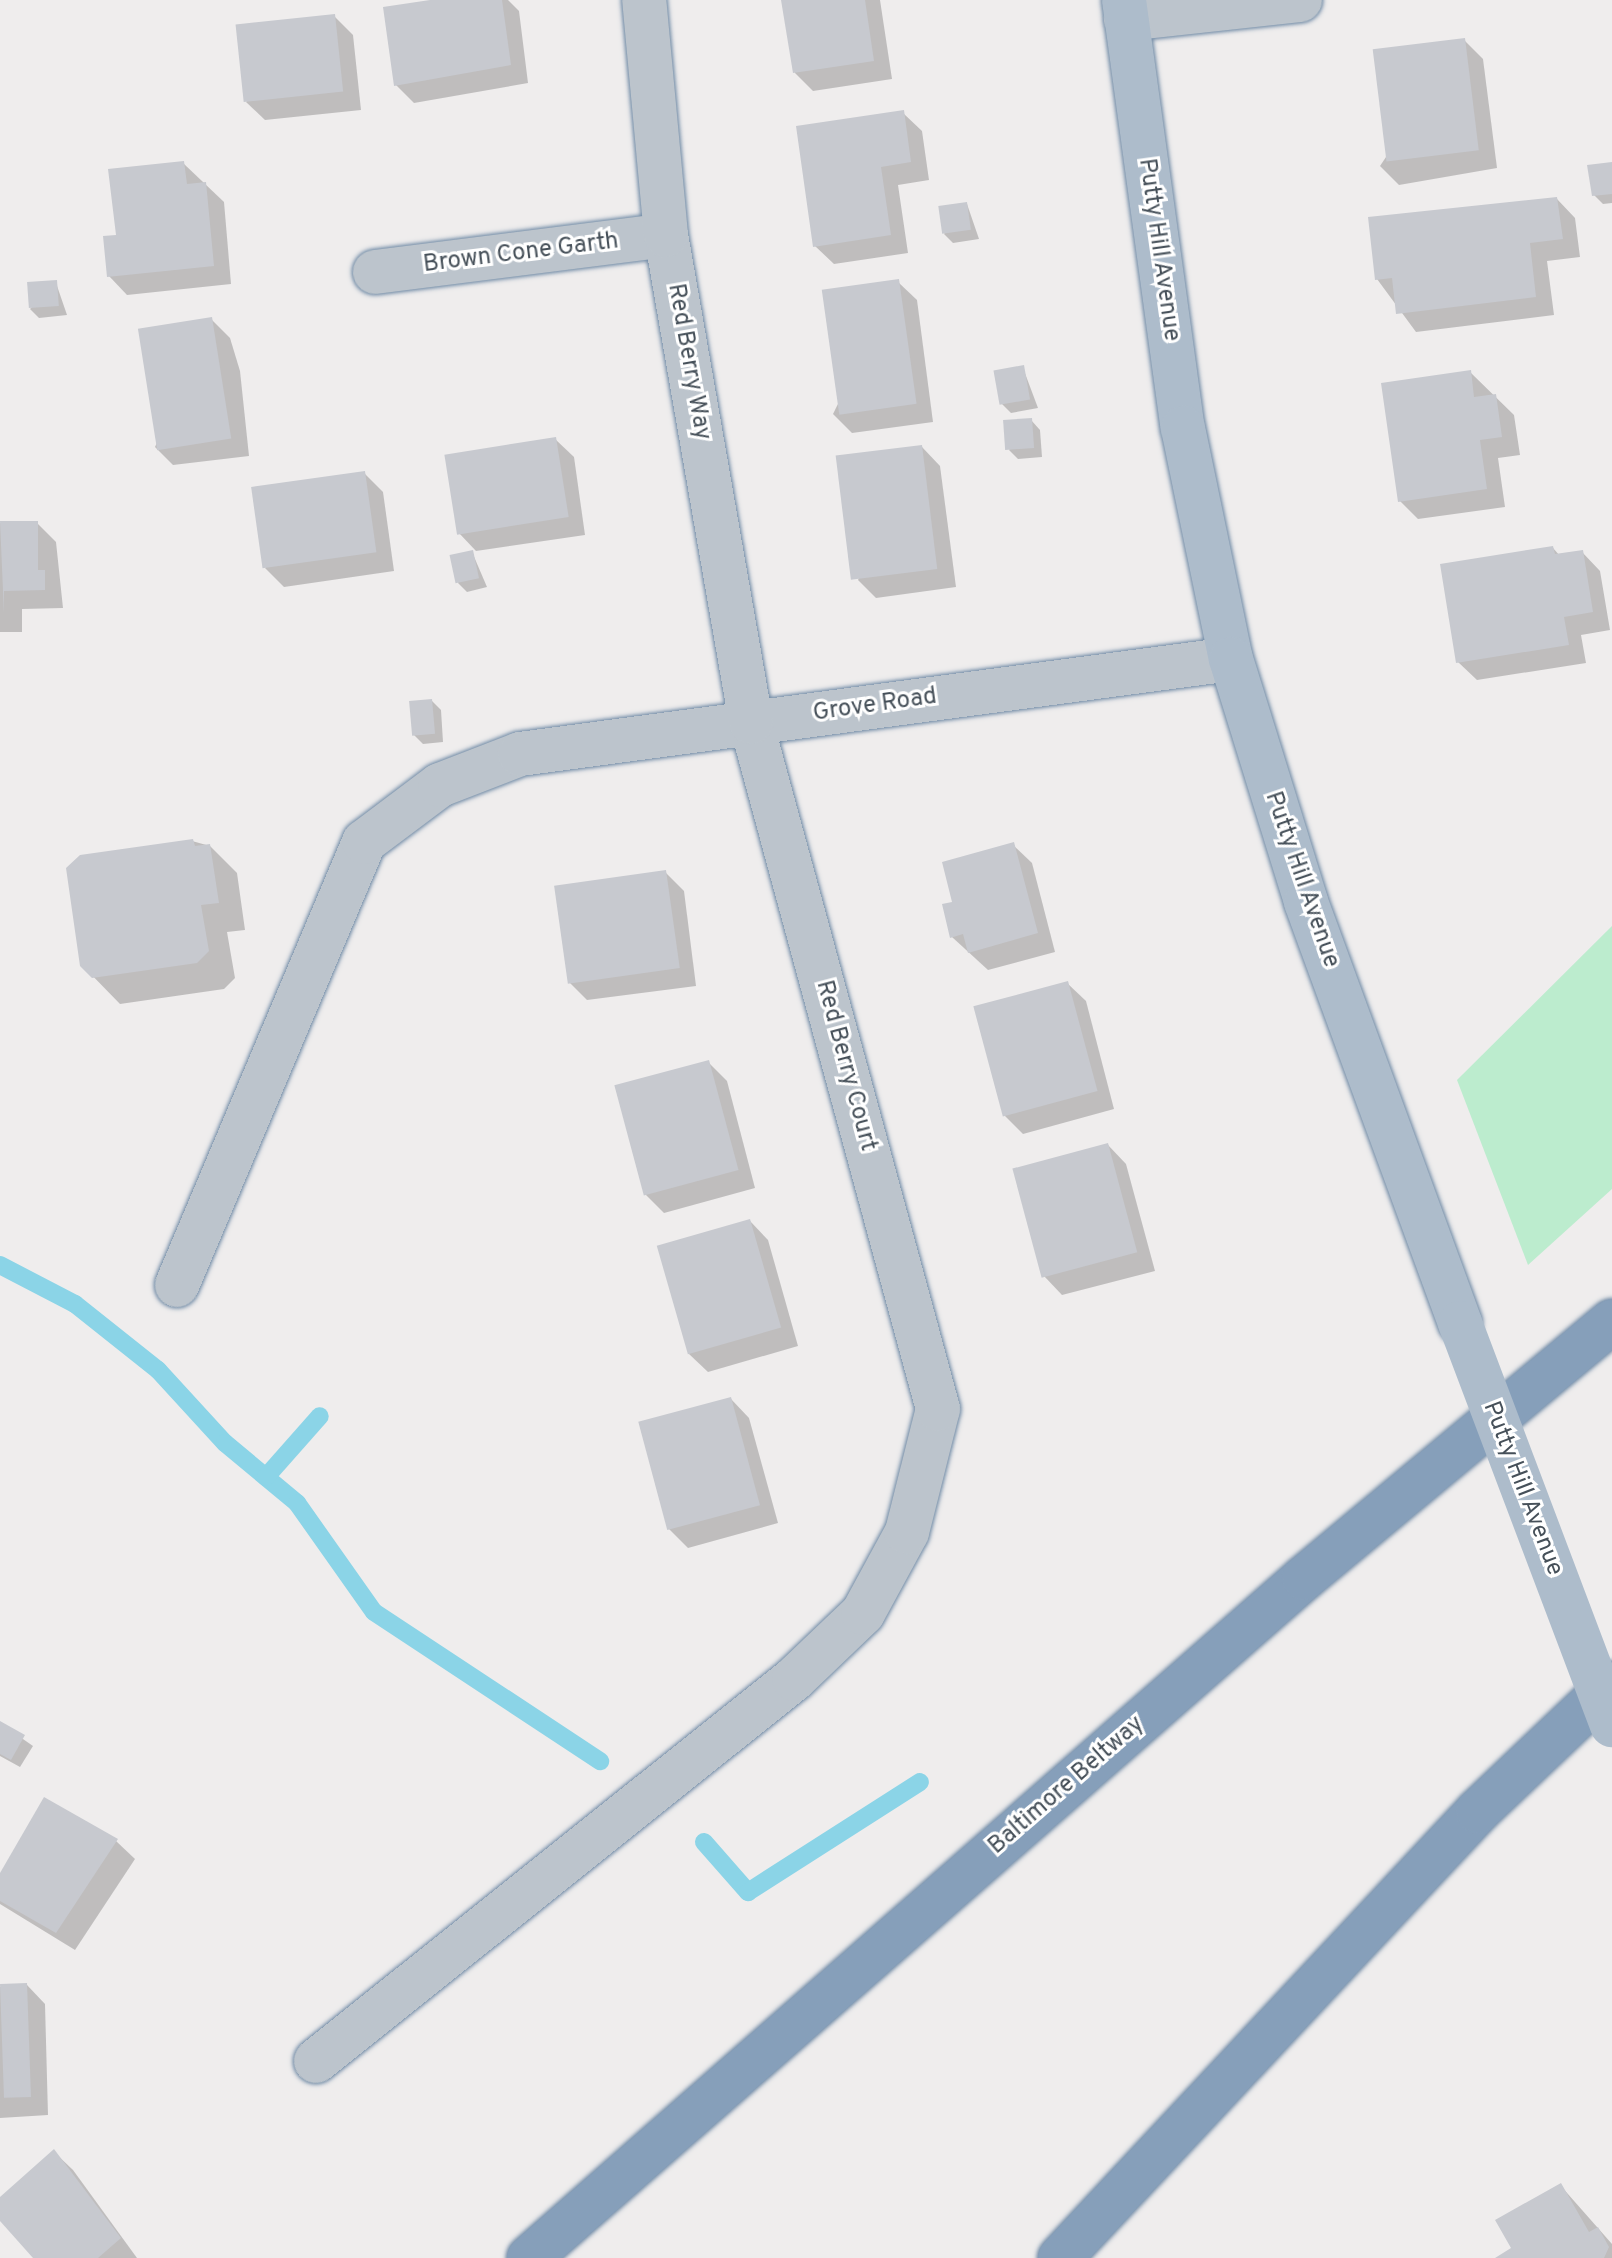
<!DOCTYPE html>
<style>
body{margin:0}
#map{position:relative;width:1612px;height:2258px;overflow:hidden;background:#efeded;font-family:Overpass,sans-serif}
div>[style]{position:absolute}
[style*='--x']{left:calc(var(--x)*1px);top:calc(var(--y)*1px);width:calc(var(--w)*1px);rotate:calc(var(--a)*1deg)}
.green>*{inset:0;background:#bcecce}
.shadow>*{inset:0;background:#0003}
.stream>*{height:18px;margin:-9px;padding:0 9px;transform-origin:9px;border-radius:9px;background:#8bd4e7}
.building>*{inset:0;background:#c7c9cf;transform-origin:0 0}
.roads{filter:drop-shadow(0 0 2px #718ba6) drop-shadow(0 0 2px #718ba6)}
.minor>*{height:44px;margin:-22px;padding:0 22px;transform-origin:22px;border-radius:22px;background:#bcc4cc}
.major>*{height:44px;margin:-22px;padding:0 22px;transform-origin:22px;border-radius:22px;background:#adbccb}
.highway>*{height:44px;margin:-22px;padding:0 22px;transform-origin:22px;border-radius:22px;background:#869fba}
.major-bridge>*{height:44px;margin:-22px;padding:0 22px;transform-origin:22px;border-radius:22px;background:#adbccb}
span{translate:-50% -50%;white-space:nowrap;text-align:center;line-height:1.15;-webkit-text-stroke:6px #fff;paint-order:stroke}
.street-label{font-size:24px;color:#465059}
</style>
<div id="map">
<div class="green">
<div style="clip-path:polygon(1612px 926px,1612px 1189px,1528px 1265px,1457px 1080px)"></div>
</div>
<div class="shadow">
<div style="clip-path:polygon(444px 0,508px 0,519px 11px,528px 83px,414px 103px,396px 85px)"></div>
<div style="clip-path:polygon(783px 0,880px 0,892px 79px,813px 91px,795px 73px)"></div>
<div style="clip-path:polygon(334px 16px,353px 35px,361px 110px,265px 120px,246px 102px)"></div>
<div style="clip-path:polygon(1464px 40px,1483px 59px,1497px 168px,1399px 185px,1380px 166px)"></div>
<div style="clip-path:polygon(903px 113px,922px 131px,929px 180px,898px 185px,908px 253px,834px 264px,815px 246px)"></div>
<div style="clip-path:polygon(183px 163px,224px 202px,231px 284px,127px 295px,109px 276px)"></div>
<div style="clip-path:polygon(1612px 164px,1612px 203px,1603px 204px,1594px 195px)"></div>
<div style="clip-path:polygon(1557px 199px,1575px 218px,1580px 257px,1547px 261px,1554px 315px,1416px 332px,1377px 279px)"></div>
<div style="clip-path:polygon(967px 204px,979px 239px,953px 243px,944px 234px)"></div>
<div style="clip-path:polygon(898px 282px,917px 300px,933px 422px,852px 433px,833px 414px)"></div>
<div style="clip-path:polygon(56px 283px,67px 315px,39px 318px,30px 309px)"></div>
<div style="clip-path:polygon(211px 319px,230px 338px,240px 371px,249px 456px,173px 465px,155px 447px)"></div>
<div style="clip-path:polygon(1023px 368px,1038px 408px,1011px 413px,1002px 404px)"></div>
<div style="clip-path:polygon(1470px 372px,1514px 415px,1520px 455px,1498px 458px,1505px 507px,1418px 519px,1400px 501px)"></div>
<div style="clip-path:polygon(1031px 420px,1040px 430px,1042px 457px,1018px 459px,1009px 450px)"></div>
<div style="clip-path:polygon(555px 439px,574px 457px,585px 535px,476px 551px,458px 532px)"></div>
<div style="clip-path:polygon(922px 447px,940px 466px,956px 587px,876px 598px,858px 580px)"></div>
<div style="clip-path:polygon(364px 473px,383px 492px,394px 571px,284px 587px,265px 568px)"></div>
<div style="clip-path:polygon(0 523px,37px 523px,56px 542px,63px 608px,22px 609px,22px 632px,0 632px)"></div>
<div style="clip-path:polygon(1553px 548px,1560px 556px,1582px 552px,1600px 571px,1610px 630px,1581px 635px,1586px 663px,1477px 680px,1458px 662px)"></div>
<div style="clip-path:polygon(472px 552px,487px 587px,467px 592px,458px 583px)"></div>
<div style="clip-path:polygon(432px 701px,441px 710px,443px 742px,423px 744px,414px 735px)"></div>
<div style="clip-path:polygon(192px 841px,210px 846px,237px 873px,245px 930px,227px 932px,235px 978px,224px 989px,120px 1004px,82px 965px)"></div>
<div style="clip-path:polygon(1013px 845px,1032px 863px,1055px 952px,988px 970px,952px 937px,954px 903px)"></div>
<div style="clip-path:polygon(665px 872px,684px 891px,696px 986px,587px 1000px,569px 982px)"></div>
<div style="clip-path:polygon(1067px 983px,1086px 1001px,1114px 1109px,1023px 1134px,1004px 1115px)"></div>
<div style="clip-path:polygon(708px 1062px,727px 1081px,755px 1188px,664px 1213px,645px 1194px)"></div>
<div style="clip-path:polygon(1108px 1145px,1126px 1164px,1155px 1271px,1062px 1295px,1044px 1276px)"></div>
<div style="clip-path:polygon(750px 1221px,768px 1240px,798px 1346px,708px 1372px,689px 1354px)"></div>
<div style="clip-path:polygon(731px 1399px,749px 1418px,778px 1523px,688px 1548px,669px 1529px)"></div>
<div style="clip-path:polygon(0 1723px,33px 1746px,20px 1767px,0 1756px)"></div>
<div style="clip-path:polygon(116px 1841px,135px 1859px,75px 1950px,0 1904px,0 1877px)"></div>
<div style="clip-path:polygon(27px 1985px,45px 2004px,48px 2115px,0 2118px,0 1987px)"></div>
<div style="clip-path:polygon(54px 2152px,73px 2170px,137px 2258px,36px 2258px,0 2218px,0 2199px)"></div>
<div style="clip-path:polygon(1560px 2185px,1612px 2244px,1612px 2258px,1499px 2258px,1514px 2249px)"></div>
</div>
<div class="stream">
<div style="--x:0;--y:1265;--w:85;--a:27.5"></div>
<div style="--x:75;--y:1304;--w:106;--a:38.5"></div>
<div style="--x:158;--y:1370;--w:99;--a:47.5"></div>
<div style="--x:225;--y:1443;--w:94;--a:39.8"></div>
<div style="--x:297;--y:1503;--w:133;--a:54.8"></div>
<div style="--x:374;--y:1612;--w:271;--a:33.4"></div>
<div style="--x:266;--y:1477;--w:81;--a:-48.5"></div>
<div style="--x:704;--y:1842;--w:67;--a:48.7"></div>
<div style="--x:748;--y:1892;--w:204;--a:-32.6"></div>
</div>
<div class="building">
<div style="clip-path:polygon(430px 0,502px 0,511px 65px,394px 86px,383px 7px)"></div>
<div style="clip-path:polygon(781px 0,865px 0,874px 61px,793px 73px)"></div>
<div style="left:335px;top:14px;width:78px;height:100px;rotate:84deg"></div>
<div style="left:1465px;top:38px;width:113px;height:93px;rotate:83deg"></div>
<div style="clip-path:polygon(904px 110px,911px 162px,881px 167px,891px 235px,813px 247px,796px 126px)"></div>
<div style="clip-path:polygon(184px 161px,187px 184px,206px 182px,214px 266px,107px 277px,103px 236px,116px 235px,108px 169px)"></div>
<div style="clip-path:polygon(1612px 162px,1612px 194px,1592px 196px,1587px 165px)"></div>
<div style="clip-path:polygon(1557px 197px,1563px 239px,1530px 243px,1536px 297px,1396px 314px,1392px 278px,1375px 280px,1368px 217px)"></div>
<div style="left:967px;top:202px;width:28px;height:29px;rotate:82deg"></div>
<div style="left:899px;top:279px;width:126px;height:78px;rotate:82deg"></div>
<div style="left:57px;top:280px;width:26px;height:30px;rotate:86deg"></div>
<div style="left:212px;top:317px;width:123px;height:75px;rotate:81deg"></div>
<div style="left:1024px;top:365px;width:35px;height:31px;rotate:80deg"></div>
<div style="clip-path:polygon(1471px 370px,1474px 397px,1496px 394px,1502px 437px,1480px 440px,1487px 489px,1398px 502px,1381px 383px)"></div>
<div style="left:1032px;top:418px;width:30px;height:29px;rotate:86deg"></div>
<div style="left:556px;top:437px;width:81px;height:113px;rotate:81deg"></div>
<div style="left:922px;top:445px;width:125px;height:87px;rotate:83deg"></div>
<div style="left:365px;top:471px;width:82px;height:115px;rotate:82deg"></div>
<div style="clip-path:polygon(0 521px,38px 521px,38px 570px,45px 570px,45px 590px,4px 591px,4px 614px)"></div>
<div style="clip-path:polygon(1553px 546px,1555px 554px,1583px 550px,1593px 612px,1564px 617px,1569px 645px,1456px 663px,1440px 564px)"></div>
<div style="left:473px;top:550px;width:29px;height:24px;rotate:78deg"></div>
<div style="left:432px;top:699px;width:35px;height:23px;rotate:85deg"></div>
<div style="clip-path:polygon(193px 839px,195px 846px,210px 844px,219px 903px,201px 905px,209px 951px,197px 963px,92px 978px,80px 966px,66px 868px,80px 855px)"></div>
<div style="clip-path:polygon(1014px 842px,1038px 933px,968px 953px,963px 934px,950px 938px,942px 904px,952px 902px,942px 862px)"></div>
<div style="left:666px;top:870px;width:99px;height:113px;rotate:82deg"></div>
<div style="left:1068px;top:981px;width:114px;height:98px;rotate:75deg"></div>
<div style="left:709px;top:1060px;width:114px;height:98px;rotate:75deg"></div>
<div style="left:1108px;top:1143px;width:113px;height:99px;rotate:75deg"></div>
<div style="left:750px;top:1219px;width:113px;height:97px;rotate:74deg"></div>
<div style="left:731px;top:1397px;width:112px;height:96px;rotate:75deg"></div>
<div style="clip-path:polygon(0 1721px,25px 1735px,11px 1760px,0 1754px)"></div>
<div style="clip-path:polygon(44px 1797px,118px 1839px,56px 1933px,0 1901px,0 1873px)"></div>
<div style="left:27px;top:1983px;width:114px;height:27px;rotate:88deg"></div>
<div style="clip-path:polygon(54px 2149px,121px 2238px,98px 2258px,33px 2258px,0 2221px,0 2197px)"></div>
<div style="clip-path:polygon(1561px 2183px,1589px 2232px,1598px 2227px,1609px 2247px,1604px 2258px,1495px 2258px,1511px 2248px,1495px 2220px)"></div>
</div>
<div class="roads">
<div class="minor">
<div style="--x:1126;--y:19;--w:175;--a:-6.2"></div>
<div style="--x:375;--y:272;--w:293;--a:-7.2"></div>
<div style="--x:177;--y:1285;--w:481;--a:-67.1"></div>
<div style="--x:364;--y:842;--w:95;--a:-36.9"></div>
<div style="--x:440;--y:785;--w:86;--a:-21.2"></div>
<div style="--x:520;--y:754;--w:717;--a:-7.61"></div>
<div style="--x:316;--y:2061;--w:612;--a:-38.63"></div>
<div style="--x:794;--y:1679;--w:95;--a:-43.7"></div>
<div style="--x:863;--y:1613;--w:92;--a:-61.5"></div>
<div style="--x:907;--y:1532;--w:127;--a:-75.9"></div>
<div style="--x:938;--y:1409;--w:712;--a:-105.23"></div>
<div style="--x:751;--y:722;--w:494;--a:-99.9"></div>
<div style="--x:666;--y:235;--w:236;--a:-95.3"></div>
</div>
<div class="major">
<div style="--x:1124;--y:0;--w:432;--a:82.2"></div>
<div style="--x:1183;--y:428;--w:236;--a:78.3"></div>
<div style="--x:1231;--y:659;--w:254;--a:72.8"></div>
<div style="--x:1306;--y:902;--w:448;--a:69.9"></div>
</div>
<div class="highway">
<div style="--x:529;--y:2258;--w:1031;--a:-41.26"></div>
<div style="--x:1304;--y:1578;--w:401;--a:-39.8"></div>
<div style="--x:1060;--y:2258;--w:612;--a:-46.92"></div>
<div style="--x:1478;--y:1811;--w:185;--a:-43.5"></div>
</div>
</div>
<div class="major-bridge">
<div style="--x:1460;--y:1323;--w:430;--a:69.3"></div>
</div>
<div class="street-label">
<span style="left:1158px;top:250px;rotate:82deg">Putty Hill Avenue</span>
<span style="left:521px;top:254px;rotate:-7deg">Brown Cone Garth</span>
<span style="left:688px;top:362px;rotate:80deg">Red Berry Way</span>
<span style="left:875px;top:706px;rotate:-8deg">Grove Road</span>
<span style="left:1301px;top:880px;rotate:71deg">Putty Hill Avenue</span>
<span style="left:845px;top:1066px;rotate:75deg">Red Berry Court</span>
<span style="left:1522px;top:1489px;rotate:69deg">Putty Hill Avenue</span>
<span style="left:1067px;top:1786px;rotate:-41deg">Baltimore Beltway</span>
</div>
</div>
